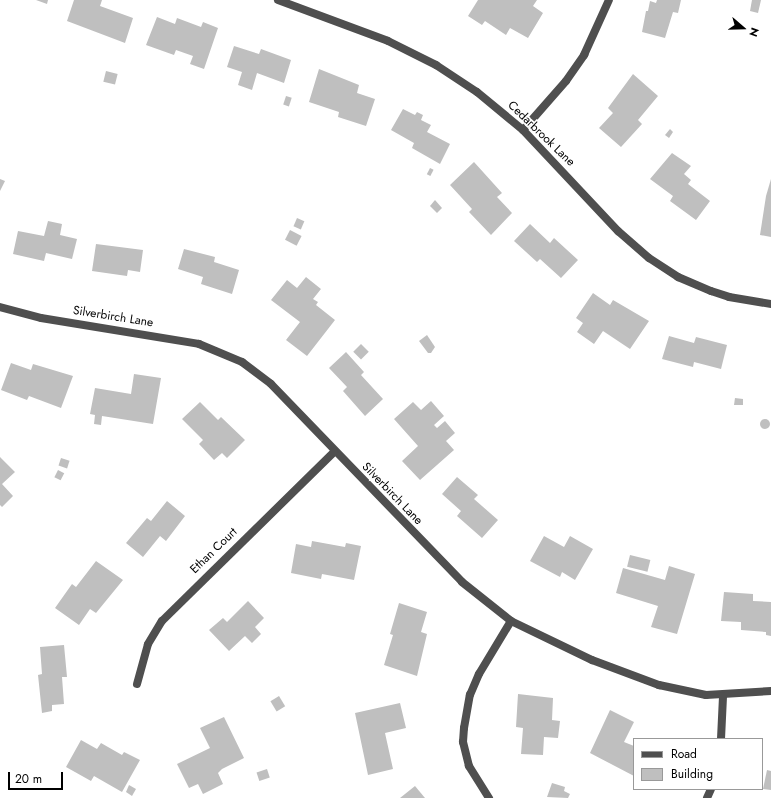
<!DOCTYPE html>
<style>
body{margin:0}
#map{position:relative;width:771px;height:798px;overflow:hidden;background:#fff;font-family:Jost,sans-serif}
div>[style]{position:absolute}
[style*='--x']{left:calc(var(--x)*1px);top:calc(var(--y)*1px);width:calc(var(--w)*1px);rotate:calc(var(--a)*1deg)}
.building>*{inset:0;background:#bfbfbf;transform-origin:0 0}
.round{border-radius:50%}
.street>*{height:8px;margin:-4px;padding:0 4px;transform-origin:4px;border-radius:4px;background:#4f4f4f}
span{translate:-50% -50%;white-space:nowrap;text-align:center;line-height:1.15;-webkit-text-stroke:3.5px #fff;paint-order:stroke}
.street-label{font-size:12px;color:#000}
.legend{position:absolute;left:633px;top:738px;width:130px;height:52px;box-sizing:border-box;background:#fff;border:1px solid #999;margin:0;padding:5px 7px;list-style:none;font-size:12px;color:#000}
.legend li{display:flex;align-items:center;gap:8px;height:20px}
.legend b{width:20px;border:1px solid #999}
.north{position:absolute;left:723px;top:8px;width:40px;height:40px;-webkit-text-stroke:3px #fff;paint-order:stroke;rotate:110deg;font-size:11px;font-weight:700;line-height:16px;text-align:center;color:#000}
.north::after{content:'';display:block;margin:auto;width:14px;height:18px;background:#000;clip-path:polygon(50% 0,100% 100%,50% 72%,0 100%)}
.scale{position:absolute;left:8px;top:772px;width:55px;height:18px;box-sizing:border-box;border:2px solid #000;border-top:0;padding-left:5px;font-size:12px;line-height:14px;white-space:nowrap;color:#000;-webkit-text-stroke:3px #fff;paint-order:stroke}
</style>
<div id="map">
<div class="building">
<div style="clip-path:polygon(36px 0,48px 0,47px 4px)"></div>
<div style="clip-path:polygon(74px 0,102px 0,100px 6px,133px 18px,125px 43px,67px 21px)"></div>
<div style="clip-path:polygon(478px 0,537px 0,533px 6px,543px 13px,528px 38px,510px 28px,506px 35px,485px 21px,482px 25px,468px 16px)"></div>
<div style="clip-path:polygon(657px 0,681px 0,678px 13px,673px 12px,665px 38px,642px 32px,646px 11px,648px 11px,650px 1px,656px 3px)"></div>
<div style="clip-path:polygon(752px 0,761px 0,758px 13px,750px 11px)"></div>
<div style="clip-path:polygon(157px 17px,175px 24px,177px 18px,201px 27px,203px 22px,218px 28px,204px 69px,190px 64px,193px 56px,176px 50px,174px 55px,146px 45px)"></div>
<div style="clip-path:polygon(234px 46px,259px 54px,261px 49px,291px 60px,284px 83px,257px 73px,252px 90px,238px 85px,242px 72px,227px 67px)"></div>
<div style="clip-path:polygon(319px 69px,359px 85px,357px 93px,375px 99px,366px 126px,338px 117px,339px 112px,309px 102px)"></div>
<div style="left:106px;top:71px;width:12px;height:11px;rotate:14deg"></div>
<div style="clip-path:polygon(633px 74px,658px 96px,638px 120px,642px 124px,621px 147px,599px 128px,613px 113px,608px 108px)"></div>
<div style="left:286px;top:96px;width:6px;height:9px;rotate:18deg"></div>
<div style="clip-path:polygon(403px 109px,415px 115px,417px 112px,423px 115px,421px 120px,431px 125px,427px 132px,450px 144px,440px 164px,412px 148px,414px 143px,391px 130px)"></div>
<div style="clip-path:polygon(670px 129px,673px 132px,669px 138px,665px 135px)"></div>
<div style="clip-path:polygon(672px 153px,691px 166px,684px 174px,691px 180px,688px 184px,710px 201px,696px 220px,670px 201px,673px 196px,650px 179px)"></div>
<div style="clip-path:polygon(474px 162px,502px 193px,497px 197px,512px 213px,491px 235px,469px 212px,472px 209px,450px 185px)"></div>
<div style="left:430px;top:168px;width:4px;height:7px;rotate:27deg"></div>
<div style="clip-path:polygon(0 179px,5px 181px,0 191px)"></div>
<div style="clip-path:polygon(771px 179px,771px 237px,760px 235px,766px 196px)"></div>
<div style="clip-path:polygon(435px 200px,442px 208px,437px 213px,430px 206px)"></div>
<div style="left:297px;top:218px;width:8px;height:9px;rotate:23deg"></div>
<div style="clip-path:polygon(48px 221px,62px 224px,60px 235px,77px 239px,72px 259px,46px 253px,44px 261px,13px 254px,18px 231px,44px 236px)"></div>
<div style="clip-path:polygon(530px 224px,550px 243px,554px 238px,578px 260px,561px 278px,540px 259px,537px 262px,514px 241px)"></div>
<div style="left:290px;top:230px;width:13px;height:11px;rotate:27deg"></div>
<div style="clip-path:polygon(96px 244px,143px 250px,140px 272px,128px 270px,127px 276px,92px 271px)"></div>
<div style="clip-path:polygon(184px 249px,215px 257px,214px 262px,239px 270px,232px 294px,201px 284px,203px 277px,178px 269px)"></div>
<div style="clip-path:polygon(306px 277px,321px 289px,313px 299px,318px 302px,316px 305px,335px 320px,307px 356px,286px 340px,300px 322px,271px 300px,287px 280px,297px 288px)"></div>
<div style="clip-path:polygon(593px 293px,610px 305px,613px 300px,649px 321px,630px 349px,603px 331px,594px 344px,577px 332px,583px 323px,576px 318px)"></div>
<div style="clip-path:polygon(427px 335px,435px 347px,431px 353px,428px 353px,419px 341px)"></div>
<div style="clip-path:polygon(669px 336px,694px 343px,696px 337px,727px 345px,721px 369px,694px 362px,693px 367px,662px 359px)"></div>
<div style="left:361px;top:344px;width:11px;height:11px;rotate:45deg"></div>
<div style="clip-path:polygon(346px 352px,364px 372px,361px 375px,383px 399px,365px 416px,343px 391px,347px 387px,329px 368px)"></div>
<div style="clip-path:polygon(11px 363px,31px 370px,33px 364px,73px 376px,61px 408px,29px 396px,27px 400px,1px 390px)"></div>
<div style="clip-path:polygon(134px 374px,161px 378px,153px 424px,102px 416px,101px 425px,94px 424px,95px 415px,90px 414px,95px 388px,131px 394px)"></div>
<div style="clip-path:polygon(735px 398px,743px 399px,743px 405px,734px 405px)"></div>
<div style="clip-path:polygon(431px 401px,444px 416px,434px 425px,437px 428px,445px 421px,455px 433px,446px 441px,454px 450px,420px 480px,402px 461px,418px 446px,394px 419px,413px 402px,421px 410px)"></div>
<div style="clip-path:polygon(200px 402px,218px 420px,221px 417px,245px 440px,227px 458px,222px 453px,214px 460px,199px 444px,203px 440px,182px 419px)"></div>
<div class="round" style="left:760px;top:419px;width:10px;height:10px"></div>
<div style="clip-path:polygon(0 457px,15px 472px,2px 484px,13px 496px,2px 507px,0 505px)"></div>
<div style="left:61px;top:458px;width:9px;height:8px;rotate:18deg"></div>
<div style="left:58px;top:470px;width:7px;height:8px;rotate:27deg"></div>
<div style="clip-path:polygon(457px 477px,478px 495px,474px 499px,498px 520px,482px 538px,457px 516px,461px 511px,442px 494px)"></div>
<div style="clip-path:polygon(167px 501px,185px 516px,166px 541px,160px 536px,143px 557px,126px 543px,147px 518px,151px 521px)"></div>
<div style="clip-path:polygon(544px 536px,564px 547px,570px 536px,593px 549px,575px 580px,562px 572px,560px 577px,530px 561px)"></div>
<div style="clip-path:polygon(312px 541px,345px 547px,346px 543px,361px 546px,354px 580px,322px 574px,321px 579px,291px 573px,296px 544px,311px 547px)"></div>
<div style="left:630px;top:555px;width:21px;height:12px;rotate:14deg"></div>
<div style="clip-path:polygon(96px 561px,123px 580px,96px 613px,90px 609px,79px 625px,55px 608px,72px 584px,76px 587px)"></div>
<div style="clip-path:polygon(669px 566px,695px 574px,677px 634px,651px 627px,658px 606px,616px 593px,623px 568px,665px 580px)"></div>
<div style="clip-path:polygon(724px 592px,753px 594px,753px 601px,771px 602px,771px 636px,766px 635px,766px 632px,741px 630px,741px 622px,721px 621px)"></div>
<div style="clip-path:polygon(248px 601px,264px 618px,255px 627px,261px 634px,252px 643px,245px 636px,229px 651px,209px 630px,223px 618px,227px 622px)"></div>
<div style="clip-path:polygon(399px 603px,427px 612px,421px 632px,427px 634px,417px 676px,384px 665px,393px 635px,390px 634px)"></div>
<div style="clip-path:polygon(64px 645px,67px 677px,62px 677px,64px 704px,52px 705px,52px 711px,42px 713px,38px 675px,42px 674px,40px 647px)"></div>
<div style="clip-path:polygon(518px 694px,553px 698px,552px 720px,560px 721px,558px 738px,544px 737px,543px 755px,521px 754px,523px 728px,516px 727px)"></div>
<div style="left:279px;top:696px;width:12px;height:10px;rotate:59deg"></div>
<div style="clip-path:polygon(400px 703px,406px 728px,385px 733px,393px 769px,368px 775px,355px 713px)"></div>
<div style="clip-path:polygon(610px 710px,634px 722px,624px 742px,634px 746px,634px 776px,590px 753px)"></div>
<div style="clip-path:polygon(224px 717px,244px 758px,222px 769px,218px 773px,223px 784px,203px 794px,198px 784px,189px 788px,177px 764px,210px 748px,200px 728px)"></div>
<div style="clip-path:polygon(81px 740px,97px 749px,101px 743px,122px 755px,124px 752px,140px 760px,122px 792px,94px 776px,91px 781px,66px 767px)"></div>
<div style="left:267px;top:769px;width:9px;height:11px;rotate:72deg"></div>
<div style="clip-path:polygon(767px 770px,771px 771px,771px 790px,763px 789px)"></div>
<div style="clip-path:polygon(552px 783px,565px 787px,564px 791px,570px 794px,568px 798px,547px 797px)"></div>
<div style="clip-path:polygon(129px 785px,136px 789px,132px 796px,126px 792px)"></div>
<div style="clip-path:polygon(415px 786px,425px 798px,400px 798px)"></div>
</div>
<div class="street">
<div style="--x:278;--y:0;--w:117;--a:20.4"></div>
<div style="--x:388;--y:41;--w:54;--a:26.6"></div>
<div style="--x:436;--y:65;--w:49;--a:33.4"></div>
<div style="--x:477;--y:92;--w:60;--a:39.6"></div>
<div style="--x:523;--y:130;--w:139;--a:46.8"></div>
<div style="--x:618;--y:231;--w:41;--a:41.1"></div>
<div style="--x:649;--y:258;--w:35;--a:33"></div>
<div style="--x:678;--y:277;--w:36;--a:23"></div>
<div style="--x:711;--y:291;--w:19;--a:18"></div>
<div style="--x:729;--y:297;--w:43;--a:9.5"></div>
<div style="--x:523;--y:130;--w:65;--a:-48.7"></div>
<div style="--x:566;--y:81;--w:32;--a:-55"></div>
<div style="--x:584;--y:55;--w:60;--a:-65.6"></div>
<div style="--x:0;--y:307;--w:42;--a:15"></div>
<div style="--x:41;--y:318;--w:160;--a:9.3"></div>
<div style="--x:199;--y:344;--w:47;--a:22.7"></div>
<div style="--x:242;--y:362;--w:36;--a:37"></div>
<div style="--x:271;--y:384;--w:275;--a:46"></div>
<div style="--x:462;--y:582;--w:63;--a:38.5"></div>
<div style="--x:511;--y:621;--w:90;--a:25.7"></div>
<div style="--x:592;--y:660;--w:72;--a:20.5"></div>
<div style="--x:659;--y:685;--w:48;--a:12"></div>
<div style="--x:706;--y:695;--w:65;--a:-3.5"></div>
<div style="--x:137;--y:684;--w:41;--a:-74.6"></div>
<div style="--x:148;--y:644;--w:27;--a:-59"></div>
<div style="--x:162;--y:621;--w:241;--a:-44.5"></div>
<div style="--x:721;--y:739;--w:43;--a:-87.3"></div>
<div style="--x:489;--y:798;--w:38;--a:-122"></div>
<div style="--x:469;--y:766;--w:25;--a:-104"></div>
<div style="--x:463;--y:742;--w:14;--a:-86"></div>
<div style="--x:464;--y:728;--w:34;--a:-80"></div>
<div style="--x:470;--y:695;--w:23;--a:-67"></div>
<div style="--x:479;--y:674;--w:62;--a:-58.9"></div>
<div style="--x:707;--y:798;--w:10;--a:-66"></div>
</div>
<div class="street-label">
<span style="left:541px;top:134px;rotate:44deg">Cedarbrook Lane</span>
<span style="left:113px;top:317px;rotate:9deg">Silverbirch Lane</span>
<span style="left:392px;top:494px;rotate:46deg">Silverbirch Lane</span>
<span style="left:214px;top:551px;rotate:-44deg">Ethan Court</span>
</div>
<ul class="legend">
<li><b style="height:5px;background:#4f4f4f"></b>Road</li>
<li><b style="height:11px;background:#bfbfbf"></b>Building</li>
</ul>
<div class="north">N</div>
<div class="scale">20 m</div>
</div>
